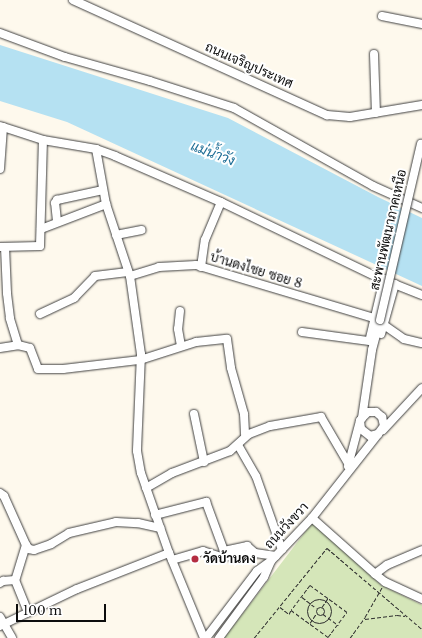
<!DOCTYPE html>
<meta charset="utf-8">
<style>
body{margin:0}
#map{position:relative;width:422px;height:638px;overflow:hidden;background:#fef9ed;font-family:"Libre Baskerville",Sarabun,serif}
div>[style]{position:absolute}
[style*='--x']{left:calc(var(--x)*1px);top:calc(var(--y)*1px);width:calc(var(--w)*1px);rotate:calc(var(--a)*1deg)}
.green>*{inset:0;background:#d5e6b9}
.water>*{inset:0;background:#b5e1f2}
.path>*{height:1px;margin-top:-0.5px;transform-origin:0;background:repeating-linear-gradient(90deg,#2f2f2f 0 4px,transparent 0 6px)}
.path>.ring{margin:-0.5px;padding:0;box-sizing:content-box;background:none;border:1px solid #2f2f2f;border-radius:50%}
.roads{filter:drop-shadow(0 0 1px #404040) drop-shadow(0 0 1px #404040)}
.minor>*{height:8px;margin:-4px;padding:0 4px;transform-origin:4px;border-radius:4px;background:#fff}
.bridges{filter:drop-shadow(0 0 1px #404040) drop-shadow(0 0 1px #404040)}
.minor-bridge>*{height:8px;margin:-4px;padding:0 4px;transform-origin:4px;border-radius:4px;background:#fff}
.dots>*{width:11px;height:11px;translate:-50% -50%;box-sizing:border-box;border:2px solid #fff;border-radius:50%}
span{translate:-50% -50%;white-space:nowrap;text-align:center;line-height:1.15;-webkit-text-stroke:4px #fff;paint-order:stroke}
.street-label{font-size:13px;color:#0d0d0d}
.poi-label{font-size:13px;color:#0d0d0d;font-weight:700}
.left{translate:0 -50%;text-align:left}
.water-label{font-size:14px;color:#1e6e96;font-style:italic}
.scale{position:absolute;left:16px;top:604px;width:90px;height:18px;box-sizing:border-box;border:2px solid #0d0d0d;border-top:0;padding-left:5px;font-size:12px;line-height:14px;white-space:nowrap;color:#0d0d0d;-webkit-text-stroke:3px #fff;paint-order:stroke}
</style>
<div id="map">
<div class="green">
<div style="clip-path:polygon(312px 523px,381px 585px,422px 605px,422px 638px,224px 638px)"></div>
</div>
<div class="water">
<div style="clip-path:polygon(0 45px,228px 118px,378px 197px,422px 218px,422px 286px,67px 122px,0 101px)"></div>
</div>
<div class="path">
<div style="--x:302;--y:597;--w:18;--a:38"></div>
<div class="ring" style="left:307px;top:599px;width:23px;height:23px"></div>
<div class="ring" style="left:316px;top:607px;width:7px;height:7px"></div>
<div style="--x:280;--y:607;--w:11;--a:38"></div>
<div style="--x:289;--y:614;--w:4;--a:-63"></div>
<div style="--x:291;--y:610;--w:46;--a:36.1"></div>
<div style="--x:328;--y:637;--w:31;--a:-53"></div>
<div style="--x:347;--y:612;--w:46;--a:-143.9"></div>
<div style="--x:310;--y:585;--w:31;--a:127"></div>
<div style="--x:322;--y:607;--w:11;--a:-56"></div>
<div style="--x:323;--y:614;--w:19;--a:36"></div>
<div style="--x:365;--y:619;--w:32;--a:-7"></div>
<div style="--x:397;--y:615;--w:8;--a:7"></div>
<div style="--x:310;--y:623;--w:11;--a:-56"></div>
<div style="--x:254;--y:638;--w:116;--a:-51"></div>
<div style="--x:327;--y:548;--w:125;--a:40.5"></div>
<div style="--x:350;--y:638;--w:26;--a:-54"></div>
<div style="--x:365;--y:617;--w:34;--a:-60"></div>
</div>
<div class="roads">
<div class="minor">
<div style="--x:73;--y:0;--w:279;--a:24.4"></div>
<div style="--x:327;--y:115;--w:23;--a:5"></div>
<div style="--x:350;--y:117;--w:73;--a:-9.5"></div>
<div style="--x:382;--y:16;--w:41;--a:11.3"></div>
<div style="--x:0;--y:33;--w:69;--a:20.3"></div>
<div style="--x:65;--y:57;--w:88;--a:15.8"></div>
<div style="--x:150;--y:81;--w:88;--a:17.8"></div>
<div style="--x:234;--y:108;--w:159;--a:29.3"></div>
<div style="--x:373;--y:186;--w:54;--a:24.2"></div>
<div style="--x:374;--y:54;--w:59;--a:88.1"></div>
<div style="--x:0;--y:126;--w:45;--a:18"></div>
<div style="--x:43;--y:140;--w:54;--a:9.6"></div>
<div style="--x:96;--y:149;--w:20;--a:20"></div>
<div style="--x:115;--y:156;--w:116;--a:23.5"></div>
<div style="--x:221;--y:202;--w:175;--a:25.7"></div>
<div style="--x:379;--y:278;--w:46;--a:21.6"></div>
<div style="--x:96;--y:149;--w:56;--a:79.7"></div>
<div style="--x:106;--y:204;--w:76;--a:71.6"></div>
<div style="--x:130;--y:276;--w:79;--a:82"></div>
<div style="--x:141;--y:354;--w:97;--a:92.4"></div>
<div style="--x:137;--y:451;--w:22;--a:80"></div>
<div style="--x:141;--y:473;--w:85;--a:70.7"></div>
<div style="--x:169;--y:553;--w:92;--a:67.6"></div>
<div style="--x:0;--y:169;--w:42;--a:-85.9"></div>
<div style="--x:57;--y:221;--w:18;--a:-96"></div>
<div style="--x:55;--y:203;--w:4;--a:-56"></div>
<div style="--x:57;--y:200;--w:47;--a:-12.3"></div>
<div style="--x:41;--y:229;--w:70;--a:-21"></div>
<div style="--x:116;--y:235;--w:26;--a:-11"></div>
<div style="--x:0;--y:247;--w:40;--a:-1.4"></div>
<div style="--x:40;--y:246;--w:106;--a:-88.4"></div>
<div style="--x:201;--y:267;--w:27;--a:-82"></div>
<div style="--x:205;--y:240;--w:41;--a:-67.2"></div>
<div style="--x:130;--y:276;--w:30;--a:-17"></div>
<div style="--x:159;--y:267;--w:37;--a:-3"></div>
<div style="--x:196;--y:265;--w:186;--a:16.6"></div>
<div style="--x:180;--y:311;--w:18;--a:96"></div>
<div style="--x:178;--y:329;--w:17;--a:80"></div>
<div style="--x:40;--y:314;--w:38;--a:-25"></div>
<div style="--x:74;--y:298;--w:30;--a:-46"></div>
<div style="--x:95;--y:276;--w:33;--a:-7"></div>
<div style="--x:384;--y:325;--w:24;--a:35"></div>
<div style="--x:404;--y:339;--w:18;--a:13"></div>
<div style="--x:302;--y:332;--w:68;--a:7.7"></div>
<div style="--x:381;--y:334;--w:52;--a:-74.4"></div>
<div style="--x:370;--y:338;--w:61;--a:-76.7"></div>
<div style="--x:18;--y:345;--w:12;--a:14"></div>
<div style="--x:30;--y:348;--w:22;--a:69"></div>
<div style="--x:38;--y:369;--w:25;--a:0"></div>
<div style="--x:63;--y:369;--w:78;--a:-6.7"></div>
<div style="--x:140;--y:360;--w:59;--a:-17.8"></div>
<div style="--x:196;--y:342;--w:31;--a:-6"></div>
<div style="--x:227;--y:339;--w:29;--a:82"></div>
<div style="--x:231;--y:368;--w:48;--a:74.2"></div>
<div style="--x:244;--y:414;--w:22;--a:87"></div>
<div style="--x:0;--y:348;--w:18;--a:-9"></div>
<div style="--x:18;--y:345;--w:28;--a:-107"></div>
<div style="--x:10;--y:318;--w:25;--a:-97"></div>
<div style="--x:7;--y:293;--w:46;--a:-92.5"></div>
<div style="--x:194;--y:414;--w:49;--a:78.2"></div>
<div style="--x:362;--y:418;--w:69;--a:-81.6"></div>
<div style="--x:372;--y:350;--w:31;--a:-75"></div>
<div style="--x:383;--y:430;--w:57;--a:-47.1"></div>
<div style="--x:238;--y:445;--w:36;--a:60"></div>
<div style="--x:256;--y:476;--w:78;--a:70.6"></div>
<div style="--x:348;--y:466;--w:47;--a:-75.1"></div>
<div style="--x:360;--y:421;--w:4;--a:-56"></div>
<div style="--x:362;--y:418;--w:8;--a:-45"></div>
<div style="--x:368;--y:412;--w:8;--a:0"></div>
<div style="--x:376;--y:412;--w:8;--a:40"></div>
<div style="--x:382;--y:417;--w:9;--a:77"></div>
<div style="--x:384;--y:426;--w:10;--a:127"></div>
<div style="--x:378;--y:434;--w:8;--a:166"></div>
<div style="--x:370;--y:436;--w:11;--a:-142"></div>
<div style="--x:361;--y:429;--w:8;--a:-97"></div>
<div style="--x:146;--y:488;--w:30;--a:-30"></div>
<div style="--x:172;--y:473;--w:62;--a:-20.8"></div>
<div style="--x:230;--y:451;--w:25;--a:-42"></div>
<div style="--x:249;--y:434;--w:22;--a:-21"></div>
<div style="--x:270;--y:426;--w:52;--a:-10"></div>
<div style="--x:321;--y:417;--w:56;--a:59.7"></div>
<div style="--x:0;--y:493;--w:5;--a:37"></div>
<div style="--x:4;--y:496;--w:54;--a:65.8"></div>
<div style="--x:26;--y:545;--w:5;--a:53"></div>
<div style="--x:29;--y:549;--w:5;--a:11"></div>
<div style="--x:34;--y:550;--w:18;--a:-19"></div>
<div style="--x:51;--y:544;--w:21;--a:-31"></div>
<div style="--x:69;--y:533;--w:48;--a:-13.2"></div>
<div style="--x:116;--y:522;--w:22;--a:3"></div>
<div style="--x:138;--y:523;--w:23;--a:13"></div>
<div style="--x:155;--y:515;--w:53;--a:-14.3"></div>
<div style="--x:206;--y:502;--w:52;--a:69.8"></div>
<div style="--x:224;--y:551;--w:24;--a:-12"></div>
<div style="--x:247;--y:546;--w:11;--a:41"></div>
<div style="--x:255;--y:553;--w:21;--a:8"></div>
<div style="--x:312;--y:518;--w:84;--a:41.6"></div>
<div style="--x:375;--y:574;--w:13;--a:39"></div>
<div style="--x:385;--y:582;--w:41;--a:24.7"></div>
<div style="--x:26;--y:545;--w:37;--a:107"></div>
<div style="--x:15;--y:580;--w:35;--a:68"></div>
<div style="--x:172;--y:560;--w:32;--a:-16"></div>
<div style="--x:203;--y:551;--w:20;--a:18"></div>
<div style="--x:222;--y:557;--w:33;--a:-7"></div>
<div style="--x:375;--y:574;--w:15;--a:-37"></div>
<div style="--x:387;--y:565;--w:38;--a:-23"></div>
<div style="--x:0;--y:583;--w:4;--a:-34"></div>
<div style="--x:3;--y:581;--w:12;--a:-5"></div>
<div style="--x:0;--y:617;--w:24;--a:60"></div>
<div style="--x:0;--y:626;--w:85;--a:-25.7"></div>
<div style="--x:77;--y:589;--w:99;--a:-21.4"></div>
<div style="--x:206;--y:638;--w:84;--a:-52.7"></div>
<div style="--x:257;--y:571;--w:17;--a:-36"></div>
<div style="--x:219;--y:638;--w:76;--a:-53.6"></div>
<div style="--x:264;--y:577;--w:17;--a:-66"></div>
<div style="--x:271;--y:561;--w:59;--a:-46.4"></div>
<div style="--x:312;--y:518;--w:107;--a:-51.8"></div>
</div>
</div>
<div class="bridges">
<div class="minor-bridge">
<div style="--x:380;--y:320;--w:181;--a:-76.9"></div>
</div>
</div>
<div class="dots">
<div style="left:195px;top:559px;background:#b42d42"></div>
</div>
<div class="street-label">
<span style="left:249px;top:66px;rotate:24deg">ถนนเจริญประเทศ</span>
<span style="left:389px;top:230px;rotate:-77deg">สะพานพัฒนาภาคเหนือ</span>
<span style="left:256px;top:271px;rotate:17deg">บ้านดงไชย ซอย 8</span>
<span style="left:287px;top:526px;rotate:-47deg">ถนนวังขวา</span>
</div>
<div class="poi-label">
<span class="left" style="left:203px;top:559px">วัดบ้านดง</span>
</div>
<div class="water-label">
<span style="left:213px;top:153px;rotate:21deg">แม่น้ำวัง</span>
</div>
<div class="scale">100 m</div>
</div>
